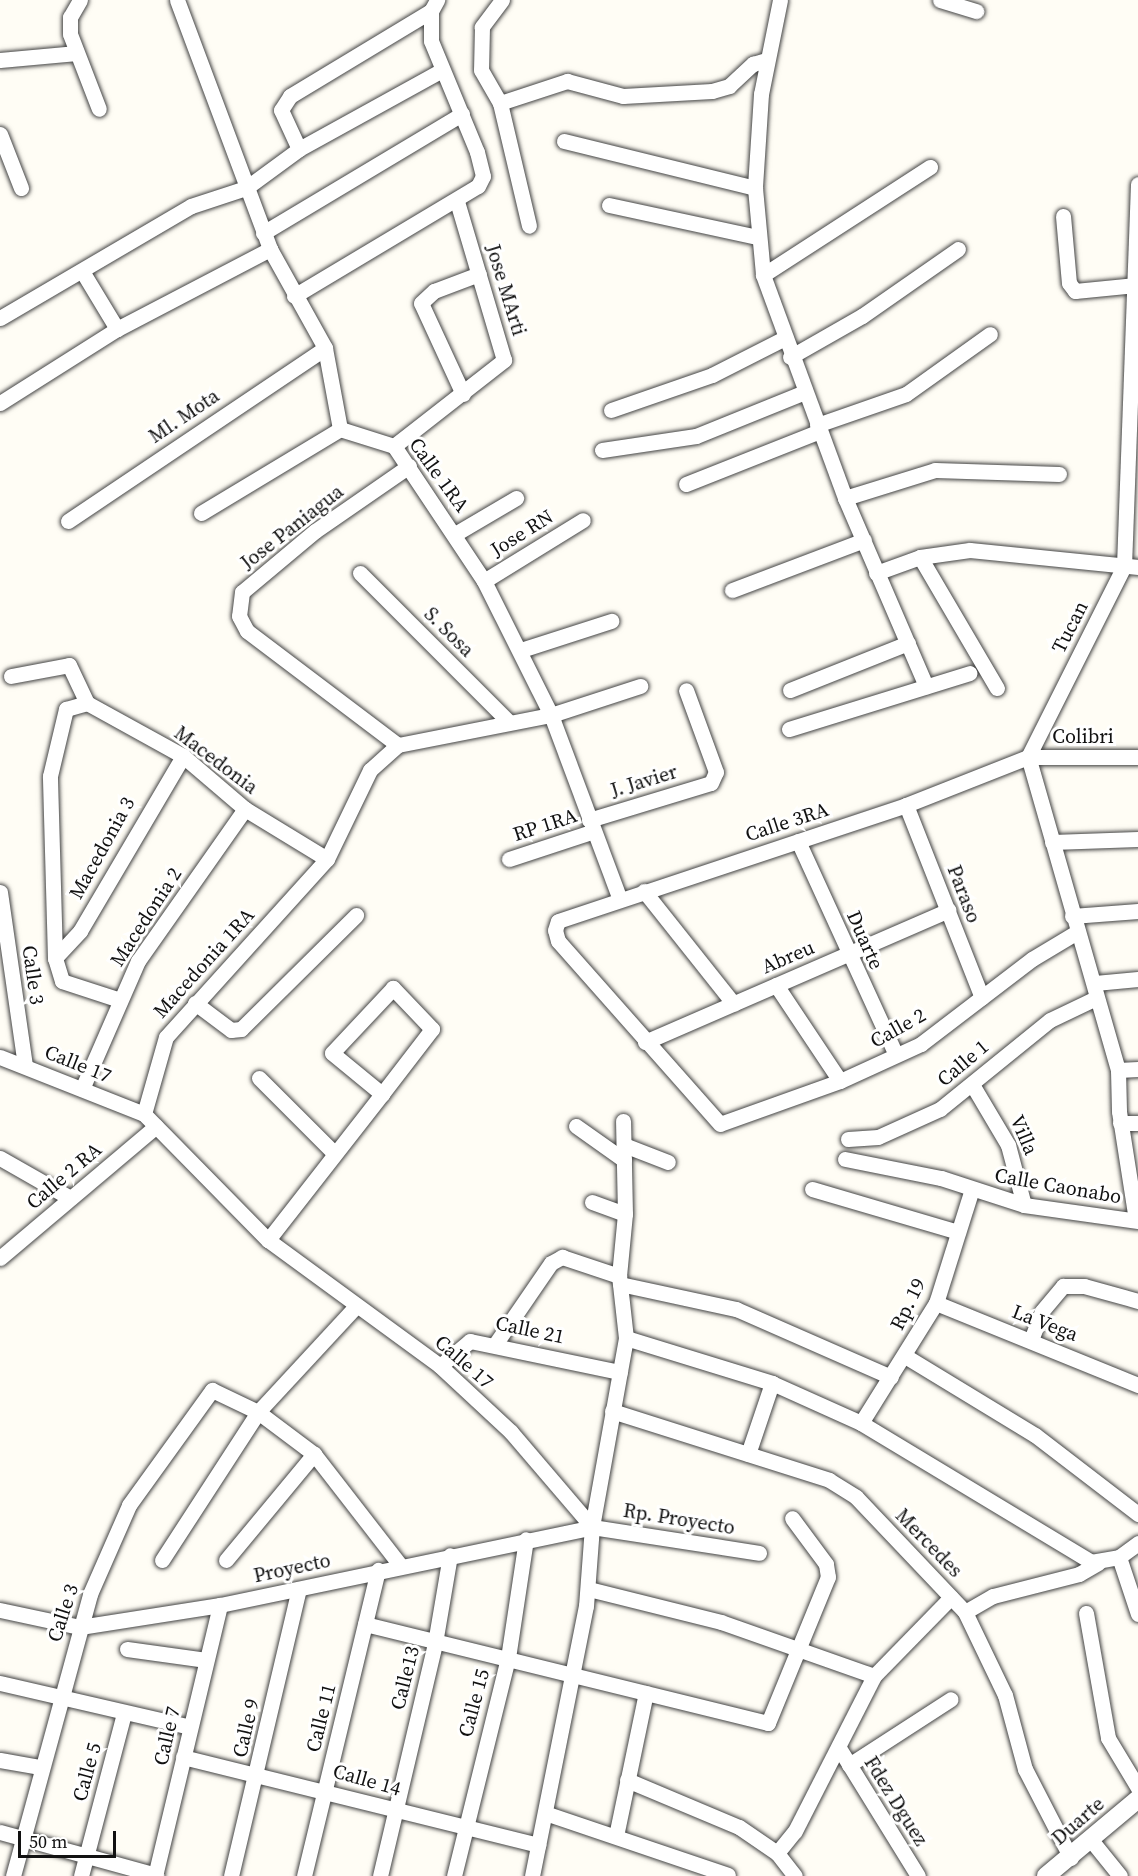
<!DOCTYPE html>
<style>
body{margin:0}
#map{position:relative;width:1138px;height:1876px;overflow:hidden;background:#fffdf5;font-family:"Source Serif 4",serif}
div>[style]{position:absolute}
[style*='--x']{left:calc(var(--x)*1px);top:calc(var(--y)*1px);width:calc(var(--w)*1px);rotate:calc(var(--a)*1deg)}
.roads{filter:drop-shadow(0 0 2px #444) drop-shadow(0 0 2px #444)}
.minor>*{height:15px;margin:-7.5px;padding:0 7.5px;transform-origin:7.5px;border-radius:7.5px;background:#fff}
.tertiary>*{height:18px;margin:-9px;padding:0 9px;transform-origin:9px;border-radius:9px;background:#fff}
span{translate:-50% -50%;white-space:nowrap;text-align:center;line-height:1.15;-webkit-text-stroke:6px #fff;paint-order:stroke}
.street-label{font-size:20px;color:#111}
.scale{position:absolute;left:18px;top:1831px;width:98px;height:27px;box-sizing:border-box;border:3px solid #111;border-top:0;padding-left:8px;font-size:18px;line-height:21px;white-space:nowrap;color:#111;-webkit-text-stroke:4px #fff;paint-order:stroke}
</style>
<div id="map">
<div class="roads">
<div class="minor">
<div style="--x:80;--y:0;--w:20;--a:120"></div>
<div style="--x:70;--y:17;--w:17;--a:90"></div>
<div style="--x:70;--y:34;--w:80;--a:68.9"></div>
<div style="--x:177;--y:0;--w:266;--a:69.5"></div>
<div style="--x:270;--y:249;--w:113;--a:60.9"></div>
<div style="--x:325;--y:348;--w:82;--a:79.5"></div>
<div style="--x:340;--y:429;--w:57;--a:17.5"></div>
<div style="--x:394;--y:446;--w:162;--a:56.3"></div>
<div style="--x:484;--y:581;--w:150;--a:63.4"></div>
<div style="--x:551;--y:715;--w:197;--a:69.5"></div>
<div style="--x:502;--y:0;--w:34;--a:127"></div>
<div style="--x:482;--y:27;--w:43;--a:91.3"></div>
<div style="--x:481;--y:70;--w:38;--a:60"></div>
<div style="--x:500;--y:103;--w:126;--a:76.7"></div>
<div style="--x:780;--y:0;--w:96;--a:101.4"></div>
<div style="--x:761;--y:94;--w:94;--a:93.7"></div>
<div style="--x:755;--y:188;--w:87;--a:84.7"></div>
<div style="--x:763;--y:275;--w:238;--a:69.8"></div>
<div style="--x:845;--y:498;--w:205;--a:66.7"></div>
<div style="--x:940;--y:0;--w:38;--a:17"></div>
<div style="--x:0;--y:60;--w:77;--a:-5.2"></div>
<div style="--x:500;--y:103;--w:71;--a:-18.2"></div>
<div style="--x:567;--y:81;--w:58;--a:15"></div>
<div style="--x:623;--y:96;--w:89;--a:-3.2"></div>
<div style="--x:712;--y:91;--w:18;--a:-16"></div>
<div style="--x:729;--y:86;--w:33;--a:-43"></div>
<div style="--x:753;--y:64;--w:14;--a:-17"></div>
<div style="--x:0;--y:134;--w:58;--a:68.7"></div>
<div style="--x:564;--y:141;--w:197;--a:13.8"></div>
<div style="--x:299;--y:149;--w:43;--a:-114.8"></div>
<div style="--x:281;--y:110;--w:17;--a:-57"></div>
<div style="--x:290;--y:96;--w:165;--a:-31.1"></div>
<div style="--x:609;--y:205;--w:151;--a:12.2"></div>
<div style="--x:1063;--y:216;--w:67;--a:84.9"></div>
<div style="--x:1069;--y:283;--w:10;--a:53"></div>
<div style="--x:1075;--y:291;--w:61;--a:-5.6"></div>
<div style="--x:263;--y:233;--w:232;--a:-30.9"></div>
<div style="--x:82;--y:271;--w:68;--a:58.9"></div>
<div style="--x:763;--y:275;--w:199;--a:-32.9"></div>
<div style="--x:294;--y:296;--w:214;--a:-30.9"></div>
<div style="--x:478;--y:186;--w:11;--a:-63"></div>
<div style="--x:483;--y:176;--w:25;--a:-104"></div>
<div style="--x:477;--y:152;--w:120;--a:-112.5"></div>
<div style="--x:431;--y:41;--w:30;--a:-90"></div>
<div style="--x:431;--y:11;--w:13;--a:-61"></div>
<div style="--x:0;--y:318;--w:221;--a:-30.4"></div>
<div style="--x:191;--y:206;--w:58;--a:-18.1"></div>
<div style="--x:246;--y:188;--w:66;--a:-36.3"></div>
<div style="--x:299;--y:149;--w:163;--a:-28.9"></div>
<div style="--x:790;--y:357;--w:83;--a:-29.7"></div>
<div style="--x:862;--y:316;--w:117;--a:-34.9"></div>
<div style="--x:463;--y:394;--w:100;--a:-114.8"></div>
<div style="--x:421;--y:303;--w:18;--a:-43"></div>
<div style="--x:434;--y:291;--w:48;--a:-20.7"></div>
<div style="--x:0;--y:403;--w:138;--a:-32.3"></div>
<div style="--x:117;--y:329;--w:173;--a:-27.6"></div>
<div style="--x:611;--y:410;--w:107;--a:-19.1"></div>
<div style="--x:712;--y:375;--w:80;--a:-26.9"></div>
<div style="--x:817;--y:425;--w:94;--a:-19.2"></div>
<div style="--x:906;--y:394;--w:103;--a:-35.5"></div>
<div style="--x:394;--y:446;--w:140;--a:-38"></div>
<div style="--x:504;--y:360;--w:166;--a:-106.5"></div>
<div style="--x:602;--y:450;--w:95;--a:-8.5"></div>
<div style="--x:696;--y:436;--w:118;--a:-22"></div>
<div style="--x:409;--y:466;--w:114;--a:145.3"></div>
<div style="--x:315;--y:531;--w:95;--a:140.1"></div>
<div style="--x:242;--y:592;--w:24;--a:97"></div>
<div style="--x:239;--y:616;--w:17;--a:62"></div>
<div style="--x:247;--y:631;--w:189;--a:37.1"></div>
<div style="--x:398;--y:745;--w:156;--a:-11.1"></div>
<div style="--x:551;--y:715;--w:94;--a:-18"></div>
<div style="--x:686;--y:484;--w:144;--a:-21.6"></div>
<div style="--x:845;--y:498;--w:94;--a:-17.3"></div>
<div style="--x:935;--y:470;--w:124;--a:1.8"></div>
<div style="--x:201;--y:513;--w:162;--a:-31.1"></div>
<div style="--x:68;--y:521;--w:310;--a:-33.9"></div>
<div style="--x:455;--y:534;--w:71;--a:-30.5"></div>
<div style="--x:920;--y:557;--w:152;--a:59.6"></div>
<div style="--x:360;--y:573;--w:211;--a:45"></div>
<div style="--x:876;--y:573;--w:47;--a:-20"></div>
<div style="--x:920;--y:557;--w:50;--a:-8"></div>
<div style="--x:970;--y:550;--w:169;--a:5.8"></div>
<div style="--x:484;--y:581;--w:116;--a:-31.6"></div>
<div style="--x:732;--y:590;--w:141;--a:-20.7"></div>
<div style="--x:521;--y:650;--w:95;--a:-17.9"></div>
<div style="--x:11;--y:676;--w:59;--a:-10.7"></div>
<div style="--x:69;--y:665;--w:42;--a:64.7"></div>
<div style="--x:790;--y:690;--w:127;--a:-21.7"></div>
<div style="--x:789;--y:729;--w:189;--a:-17.2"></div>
<div style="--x:906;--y:805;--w:207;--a:68.5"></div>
<div style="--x:589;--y:820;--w:127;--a:-16.9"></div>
<div style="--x:711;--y:783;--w:12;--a:-66"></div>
<div style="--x:716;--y:772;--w:87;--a:-110.1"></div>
<div style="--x:798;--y:841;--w:235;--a:65.4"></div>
<div style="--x:1052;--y:842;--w:86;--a:-2"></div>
<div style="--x:509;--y:859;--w:89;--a:-18.2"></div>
<div style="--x:644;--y:891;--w:144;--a:51.5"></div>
<div style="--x:0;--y:892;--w:175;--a:81.8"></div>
<div style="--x:1072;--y:916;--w:66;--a:-4.3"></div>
<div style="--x:1077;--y:932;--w:52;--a:149"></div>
<div style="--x:1032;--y:959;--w:140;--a:142.6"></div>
<div style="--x:921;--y:1044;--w:89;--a:155.4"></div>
<div style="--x:840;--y:1081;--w:127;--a:160.3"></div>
<div style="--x:720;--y:1124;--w:244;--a:-131.5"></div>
<div style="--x:558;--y:941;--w:11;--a:-105"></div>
<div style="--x:555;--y:930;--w:9;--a:-72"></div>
<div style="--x:558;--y:921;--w:367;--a:-18.4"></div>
<div style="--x:906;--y:805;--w:131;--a:-21.5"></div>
<div style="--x:1028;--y:757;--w:110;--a:0"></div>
<div style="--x:55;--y:958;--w:37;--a:-47"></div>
<div style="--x:80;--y:931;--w:203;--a:-59.5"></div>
<div style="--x:1095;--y:983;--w:43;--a:-5.3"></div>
<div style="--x:776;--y:985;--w:115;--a:56.3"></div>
<div style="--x:120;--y:1000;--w:61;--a:-161.9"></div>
<div style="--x:62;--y:981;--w:24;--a:-107"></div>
<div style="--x:55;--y:958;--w:182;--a:-91.6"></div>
<div style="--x:50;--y:776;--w:69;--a:-76.6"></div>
<div style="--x:66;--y:709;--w:22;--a:-16"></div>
<div style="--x:87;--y:703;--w:110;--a:28.9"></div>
<div style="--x:183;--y:756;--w:82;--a:40.5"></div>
<div style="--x:245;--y:809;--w:96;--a:31.4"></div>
<div style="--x:195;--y:1003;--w:45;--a:36.9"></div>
<div style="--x:231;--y:1030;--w:10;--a:-6"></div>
<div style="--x:241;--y:1029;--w:162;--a:-44.7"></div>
<div style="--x:645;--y:1042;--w:331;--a:-23.5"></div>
<div style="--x:0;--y:1057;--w:155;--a:21.6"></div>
<div style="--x:144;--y:1114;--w:177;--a:45.5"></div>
<div style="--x:268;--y:1240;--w:213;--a:36.2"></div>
<div style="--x:440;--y:1366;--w:97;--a:42.9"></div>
<div style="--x:511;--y:1432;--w:125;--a:49.5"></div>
<div style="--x:1118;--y:1070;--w:20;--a:-3"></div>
<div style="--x:259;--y:1078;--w:107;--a:45"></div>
<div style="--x:973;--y:1086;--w:69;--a:59.3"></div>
<div style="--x:1008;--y:1145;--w:62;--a:75.1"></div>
<div style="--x:82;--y:1089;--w:140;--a:-66.4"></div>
<div style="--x:138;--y:961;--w:186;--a:-54.9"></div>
<div style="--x:144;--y:1114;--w:80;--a:-74.1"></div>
<div style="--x:166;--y:1037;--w:240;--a:-47.9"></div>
<div style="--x:327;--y:859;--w:99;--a:-64.2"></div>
<div style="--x:370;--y:770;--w:38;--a:-42"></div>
<div style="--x:1120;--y:1123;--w:18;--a:0"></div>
<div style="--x:576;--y:1126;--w:59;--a:35.3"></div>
<div style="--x:848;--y:1139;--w:30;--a:-4"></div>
<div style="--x:878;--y:1137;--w:68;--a:-24.3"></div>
<div style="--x:940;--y:1109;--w:141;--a:-39"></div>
<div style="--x:1050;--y:1020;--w:51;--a:-25.6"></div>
<div style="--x:624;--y:1145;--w:47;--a:21.1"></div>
<div style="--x:0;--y:1158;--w:81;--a:29.7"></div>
<div style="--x:845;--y:1159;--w:98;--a:11.2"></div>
<div style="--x:941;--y:1178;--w:87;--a:18"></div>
<div style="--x:1024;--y:1205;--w:115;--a:8"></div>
<div style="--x:812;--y:1189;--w:152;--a:16.4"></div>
<div style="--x:592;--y:1202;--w:35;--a:20"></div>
<div style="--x:1136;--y:1220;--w:110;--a:-98.9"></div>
<div style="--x:1119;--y:1111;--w:41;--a:-91.4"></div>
<div style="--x:1118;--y:1070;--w:326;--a:-106"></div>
<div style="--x:1028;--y:757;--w:214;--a:-63.3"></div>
<div style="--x:1124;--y:566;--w:382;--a:-87.9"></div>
<div style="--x:268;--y:1240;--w:185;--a:-52"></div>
<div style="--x:382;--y:1094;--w:82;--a:-52.4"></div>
<div style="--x:432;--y:1029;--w:57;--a:-133.6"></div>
<div style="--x:393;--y:988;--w:89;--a:133.2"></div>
<div style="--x:332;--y:1053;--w:65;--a:39.4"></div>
<div style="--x:0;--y:1258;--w:204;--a:-40.2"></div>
<div style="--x:620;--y:1284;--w:119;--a:12.2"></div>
<div style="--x:736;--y:1309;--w:169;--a:23.7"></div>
<div style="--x:936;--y:1303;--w:218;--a:22.1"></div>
<div style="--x:626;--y:1338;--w:153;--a:17.1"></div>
<div style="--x:772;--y:1383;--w:98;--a:24.2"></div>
<div style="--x:861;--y:1423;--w:269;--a:31.1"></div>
<div style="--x:1091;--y:1562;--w:28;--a:-10"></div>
<div style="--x:1119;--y:1557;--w:24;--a:-36"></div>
<div style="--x:1031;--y:1340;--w:31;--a:-69"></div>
<div style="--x:1042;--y:1311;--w:33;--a:-50"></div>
<div style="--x:1063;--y:1286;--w:21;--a:0"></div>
<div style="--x:1084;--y:1286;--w:56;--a:15.5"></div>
<div style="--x:496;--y:1343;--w:97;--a:-55.5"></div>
<div style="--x:551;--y:1263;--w:13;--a:-29"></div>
<div style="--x:562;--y:1257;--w:60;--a:18.4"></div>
<div style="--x:905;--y:1356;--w:152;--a:31.3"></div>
<div style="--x:1035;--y:1435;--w:130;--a:37.5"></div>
<div style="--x:440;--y:1366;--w:39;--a:-40"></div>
<div style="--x:470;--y:1341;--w:153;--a:11.7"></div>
<div style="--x:612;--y:1411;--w:228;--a:17.6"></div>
<div style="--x:829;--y:1480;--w:32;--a:32"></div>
<div style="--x:856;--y:1497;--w:158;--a:46.5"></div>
<div style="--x:965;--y:1612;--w:92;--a:64.3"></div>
<div style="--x:1005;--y:1695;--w:77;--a:74.9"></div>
<div style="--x:1025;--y:1769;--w:100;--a:62.7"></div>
<div style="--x:861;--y:1423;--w:142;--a:-58"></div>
<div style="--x:936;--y:1303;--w:116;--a:-72.5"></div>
<div style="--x:748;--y:1454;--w:75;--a:-71.3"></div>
<div style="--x:1119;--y:1557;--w:60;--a:71.6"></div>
<div style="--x:162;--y:1560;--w:176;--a:-57"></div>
<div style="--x:258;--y:1412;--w:144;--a:-47.2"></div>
<div style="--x:226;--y:1560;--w:138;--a:-50.3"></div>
<div style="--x:589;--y:1589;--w:136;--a:14"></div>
<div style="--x:721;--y:1622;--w:162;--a:19.4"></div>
<div style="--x:0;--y:1610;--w:82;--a:12"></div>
<div style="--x:80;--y:1627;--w:142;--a:-8.9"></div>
<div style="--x:220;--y:1605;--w:380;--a:-11.8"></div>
<div style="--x:592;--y:1527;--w:169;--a:8.8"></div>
<div style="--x:965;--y:1612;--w:32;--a:-30"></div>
<div style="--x:993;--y:1596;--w:89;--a:-14.3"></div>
<div style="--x:1079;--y:1574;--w:22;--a:-30"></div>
<div style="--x:1086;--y:1613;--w:127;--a:80"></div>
<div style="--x:1108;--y:1738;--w:58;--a:59"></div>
<div style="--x:365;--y:1624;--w:415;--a:13.8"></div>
<div style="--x:768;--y:1723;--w:158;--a:-67.7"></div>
<div style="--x:828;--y:1577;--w:13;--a:-99"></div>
<div style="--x:826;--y:1564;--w:57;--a:-126.5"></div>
<div style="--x:127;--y:1649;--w:80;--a:7.9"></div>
<div style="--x:0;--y:1683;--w:195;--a:13"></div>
<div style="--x:839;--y:1748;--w:150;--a:58.3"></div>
<div style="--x:183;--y:1757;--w:366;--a:13.9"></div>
<div style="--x:0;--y:1760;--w:41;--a:9.9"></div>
<div style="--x:849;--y:1765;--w:121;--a:-32.9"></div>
<div style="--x:627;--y:1780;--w:121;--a:22.8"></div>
<div style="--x:739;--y:1827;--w:46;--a:34.4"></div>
<div style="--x:777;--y:1853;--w:29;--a:52"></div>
<div style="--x:545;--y:1813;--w:193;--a:18.7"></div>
<div style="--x:0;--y:1832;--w:162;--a:15.4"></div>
<div style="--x:616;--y:1836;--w:146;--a:-78.2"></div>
<div style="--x:1091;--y:1840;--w:46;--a:51.1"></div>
<div style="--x:777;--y:1853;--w:28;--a:-51"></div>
<div style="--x:795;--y:1831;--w:174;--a:-63"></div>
<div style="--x:874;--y:1676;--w:110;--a:-45.7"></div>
<div style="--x:13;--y:1876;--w:292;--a:-74.7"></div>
<div style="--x:90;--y:1594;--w:97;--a:-66.3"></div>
<div style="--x:129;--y:1505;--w:142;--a:-54.2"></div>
<div style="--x:212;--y:1390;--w:51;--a:25.6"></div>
<div style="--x:258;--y:1412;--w:70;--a:36.9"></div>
<div style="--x:314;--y:1454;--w:140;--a:52.2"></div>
<div style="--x:81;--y:1876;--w:169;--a:-75.2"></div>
<div style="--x:155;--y:1876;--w:279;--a:-76.5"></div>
<div style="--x:231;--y:1876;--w:295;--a:-76.7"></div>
<div style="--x:304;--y:1876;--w:315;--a:-76.4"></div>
<div style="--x:380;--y:1876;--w:239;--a:-76.7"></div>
<div style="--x:435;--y:1643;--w:89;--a:-80.3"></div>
<div style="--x:454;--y:1876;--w:225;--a:-76.1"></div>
<div style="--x:508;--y:1658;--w:120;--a:-81.4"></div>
<div style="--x:532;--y:1876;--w:275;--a:-78.7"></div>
<div style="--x:586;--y:1606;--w:79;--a:-85.7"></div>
<div style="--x:592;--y:1527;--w:192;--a:-79.8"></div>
<div style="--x:626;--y:1338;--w:62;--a:-96.4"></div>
<div style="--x:619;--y:1276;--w:62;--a:-84.5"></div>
<div style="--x:625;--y:1214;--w:93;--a:-91.2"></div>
</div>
<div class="tertiary">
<div style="--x:1046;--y:1876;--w:120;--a:-39.9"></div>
</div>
</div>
<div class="street-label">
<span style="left:506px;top:290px;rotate:73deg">Jose MArti</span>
<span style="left:184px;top:416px;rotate:-34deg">Ml. Mota</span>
<span style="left:439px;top:475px;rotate:54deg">Calle 1RA</span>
<span style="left:292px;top:527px;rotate:-38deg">Jose Paniagua</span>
<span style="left:522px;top:533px;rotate:-32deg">Jose RN</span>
<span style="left:1070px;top:627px;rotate:-63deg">Tucan</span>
<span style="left:449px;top:632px;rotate:45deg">S. Sosa</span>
<span style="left:1083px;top:736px">Colibri</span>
<span style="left:216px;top:760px;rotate:37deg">Macedonia</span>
<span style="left:644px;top:781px;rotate:-17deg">J. Javier</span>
<span style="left:787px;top:822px;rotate:-18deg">Calle 3RA</span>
<span style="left:545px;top:825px;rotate:-18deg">RP 1RA</span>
<span style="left:102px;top:848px;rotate:-61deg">Macedonia 3</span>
<span style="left:964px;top:894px;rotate:69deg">Paraso</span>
<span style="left:146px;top:917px;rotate:-57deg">Macedonia 2</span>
<span style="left:865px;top:940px;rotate:66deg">Duarte</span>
<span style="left:788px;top:957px;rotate:-23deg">Abreu</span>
<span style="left:204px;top:963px;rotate:-48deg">Macedonia 1RA</span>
<span style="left:33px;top:975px;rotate:82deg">Calle 3</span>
<span style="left:898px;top:1028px;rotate:-29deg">Calle 2</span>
<span style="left:963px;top:1063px;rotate:-40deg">Calle 1</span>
<span style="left:78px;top:1064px;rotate:22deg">Calle 17</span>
<span style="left:1024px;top:1135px;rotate:67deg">Villa</span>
<span style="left:64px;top:1176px;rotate:-40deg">Calle 2 RA</span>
<span style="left:1058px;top:1186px;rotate:10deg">Calle Caonabo</span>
<span style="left:908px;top:1304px;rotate:-64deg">Rp. 19</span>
<span style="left:1045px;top:1323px;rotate:21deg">La Vega</span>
<span style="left:530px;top:1330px;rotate:12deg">Calle 21</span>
<span style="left:464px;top:1362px;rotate:41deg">Calle 17</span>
<span style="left:679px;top:1519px;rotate:9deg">Rp. Proyecto</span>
<span style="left:929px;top:1543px;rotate:46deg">Mercedes</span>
<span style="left:292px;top:1568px;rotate:-12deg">Proyecto</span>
<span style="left:63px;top:1613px;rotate:-72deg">Calle 3</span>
<span style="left:405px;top:1678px;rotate:-76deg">Calle13</span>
<span style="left:474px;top:1703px;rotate:-75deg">Calle 15</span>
<span style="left:321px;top:1718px;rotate:-76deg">Calle 11</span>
<span style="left:246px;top:1728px;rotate:-77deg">Calle 9</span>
<span style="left:167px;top:1736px;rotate:-77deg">Calle 7</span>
<span style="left:87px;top:1772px;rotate:-75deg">Calle 5</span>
<span style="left:367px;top:1780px;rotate:16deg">Calle 14</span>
<span style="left:896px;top:1801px;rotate:58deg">Fdez Dguez</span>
<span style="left:1078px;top:1821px;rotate:-41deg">Duarte</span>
</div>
<div class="scale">50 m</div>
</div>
